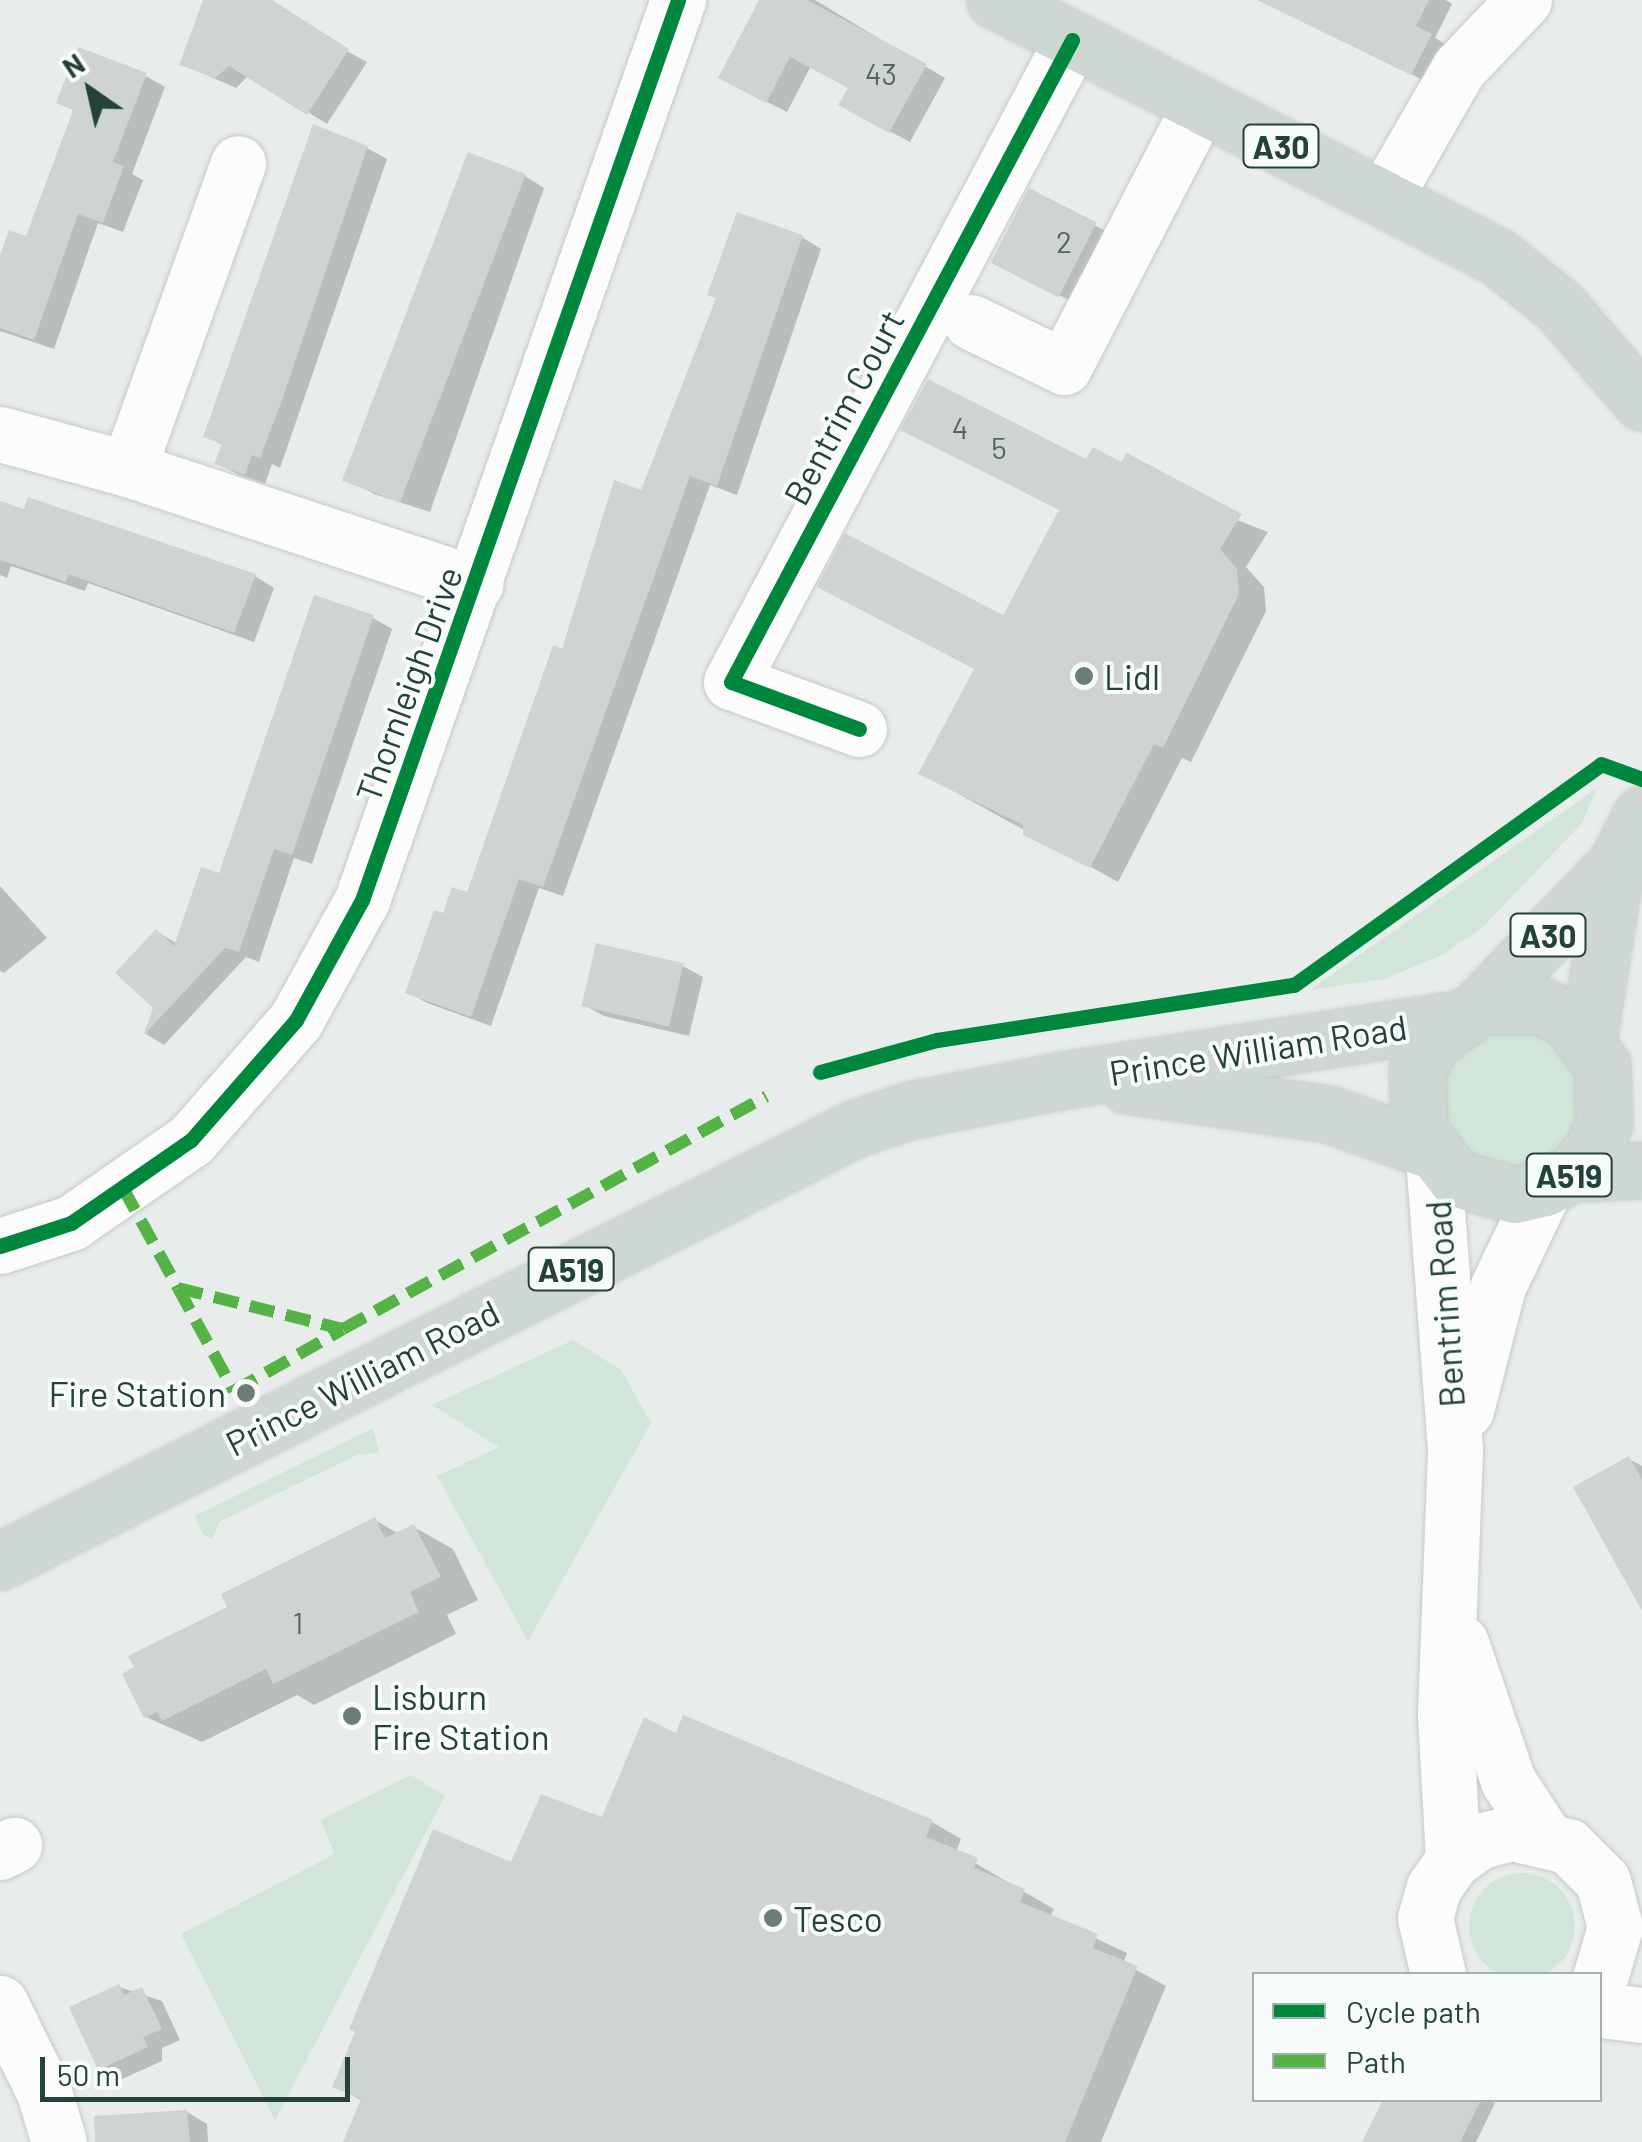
<!DOCTYPE html>
<style>
body{margin:0}
#map{position:relative;width:1642px;height:2142px;overflow:hidden;background:#e8edeb;font-family:Barlow,sans-serif}
div>[style]{position:absolute}
[style*='--x']{left:calc(var(--x)*1px);top:calc(var(--y)*1px);width:calc(var(--w)*1px);rotate:calc(var(--a)*1deg)}
.green>*{inset:0;background:#d1e6d8}
.round{border-radius:50%}
.shadow>*{inset:0;background:#0003}
.building>*{inset:0;background:#cfd4d2;transform-origin:0 0}
.roads{filter:drop-shadow(0 0 2px #c5cac8) drop-shadow(0 0 2px #c5cac8)}
.minor>*{height:55px;margin:-27.5px;padding:0 27.5px;transform-origin:27.5px;border-radius:27.5px;background:#fcfcfc}
.major>*{height:55px;margin:-27.5px;padding:0 27.5px;transform-origin:27.5px;border-radius:27.5px;background:#cfd7d5}
.quiet>*{height:12px;margin-top:-6px;transform-origin:0;background:repeating-linear-gradient(90deg,#55b346 0 25px,transparent 0 37px)}
.cycleway>*{height:15px;margin:-7.5px;padding:0 7.5px;transform-origin:7.5px;border-radius:7.5px;background:#00873e}
.dots>*{width:28px;height:28px;translate:-50% -50%;box-sizing:border-box;border:5px solid #f7fbf9;border-radius:50%}
span{translate:-50% -50%;white-space:nowrap;text-align:center;line-height:1.15;-webkit-text-stroke:8px #f7fbf9;paint-order:stroke}
.number-label{font-size:30px;color:#506761}
.number-label span{-webkit-text-stroke-width:0}
.shield-label span{padding:2px 8px;background:#f7fbf9;border:2px solid;border-radius:8px;-webkit-text-stroke-width:0}
.shield-label{font-size:32px;color:#24423a;font-weight:700}
.street-label{font-size:35px;color:#24423a}
.poi-label{font-size:35px;color:#24423a}
.left{translate:0 -50%;text-align:left}
.right{translate:-100% -50%;text-align:right}
.legend{position:absolute;left:1252px;top:1972px;width:350px;height:130px;box-sizing:border-box;background:#f7fbf9;border:2px solid #a3b1ad;margin:0;padding:12px 18px;list-style:none;font-size:30px;color:#24423a}
.legend li{display:flex;align-items:center;gap:20px;height:50px}
.legend b{width:50px;border:2px solid #a3b1ad}
.north{position:absolute;left:40px;top:40px;width:100px;height:100px;-webkit-text-stroke:8px #f7fbf9;paint-order:stroke;rotate:326deg;font-size:28px;font-weight:700;line-height:40px;text-align:center;color:#24423a}
.north::after{content:'';display:block;margin:auto;width:35px;height:45px;background:#24423a;clip-path:polygon(50% 0,100% 100%,50% 72%,0 100%)}
.scale{position:absolute;left:40px;top:2057px;width:310px;height:45px;box-sizing:border-box;border:5px solid #24423a;border-top:0;padding-left:12px;font-size:30px;line-height:35px;white-space:nowrap;color:#24423a;-webkit-text-stroke:8px #f7fbf9;paint-order:stroke}
</style>
<div id="map">
<div class="green">
<div style="clip-path:polygon(1597px 788px,1582px 823px,1482px 928px,1440px 956px,1384px 979px,1310px 990px)"></div>
<div style="clip-path:polygon(1504px 1028px,1551px 1038px,1582px 1075px,1584px 1121px,1537px 1171px,1469px 1160px,1443px 1120px,1446px 1071px,1480px 1036px)"></div>
<div style="clip-path:polygon(573px 1340px,621px 1370px,651px 1423px,528px 1641px,437px 1476px,499px 1447px,432px 1405px)"></div>
<div style="clip-path:polygon(373px 1428px,379px 1452px,357px 1455px,219px 1522px,212px 1539px,202px 1534px,195px 1516px)"></div>
<div style="clip-path:polygon(411px 1775px,445px 1796px,275px 2120px,181px 1934px,335px 1854px,320px 1820px)"></div>
<div class="round" style="left:1469px;top:1873px;width:106px;height:106px"></div>
</div>
<div class="shadow">
<div style="clip-path:polygon(206px 0,252px 0,367px 62px,327px 124px,249px 75px,236px 88px,182px 64px)"></div>
<div style="clip-path:polygon(762px 0,815px 0,945px 78px,910px 142px,861px 116px,851px 88px,811px 66px,787px 112px,741px 89px)"></div>
<div style="clip-path:polygon(1297px 0,1446px 0,1452px 4px,1435px 38px,1450px 47px,1431px 84px,1310px 24px)"></div>
<div style="clip-path:polygon(146px 76px,165px 87px,132px 174px,143px 180px,123px 232px,98px 223px,54px 349px,0 331px,0 263px,27px 239px,75px 111px,59px 102px)"></div>
<div style="clip-path:polygon(367px 148px,387px 159px,280px 468px,272px 464px,265px 484px,237px 474px,217px 463px,224px 446px,206px 436px)"></div>
<div style="clip-path:polygon(525px 176px,544px 188px,430px 512px,374px 494px,355px 483px)"></div>
<div style="clip-path:polygon(1030px 191px,1115px 236px,1079px 305px,1012px 272px)"></div>
<div style="clip-path:polygon(802px 237px,821px 249px,737px 495px,710px 485px,563px 896px,539px 888px,491px 1026px,427px 1003px,408px 992px,444px 917px,468px 896px,564px 652px,643px 493px)"></div>
<div style="clip-path:polygon(1087px 462px,1268px 532px,1246px 567px,1264px 587px,1266px 611px,1191px 762px,1182px 758px,1118px 882px,921px 773px)"></div>
<div style="clip-path:polygon(0 503px,255px 576px,274px 588px,254px 642px,88px 583px,85px 591px,11px 566px,7px 578px,0 575px)"></div>
<div style="clip-path:polygon(373px 618px,392px 629px,312px 864px,294px 858px,259px 962px,246px 957px,164px 1045px,146px 1034px,156px 1008px,157px 932px,178px 944px)"></div>
<div style="clip-path:polygon(0 886px,47px 938px,4px 973px,0 971px)"></div>
<div style="clip-path:polygon(683px 966px,703px 977px,689px 1036px,604px 1016px,584px 1005px)"></div>
<div style="clip-path:polygon(1629px 1459px,1642px 1466px,1642px 1606px)"></div>
<div style="clip-path:polygon(375px 1520px,399px 1534px,414px 1527px,453px 1549px,478px 1600px,447px 1615px,456px 1634px,314px 1705px,297px 1695px,202px 1742px,146px 1717px,230px 1608px)"></div>
<div style="clip-path:polygon(677px 1737px,932px 1822px,961px 1839px,956px 1852px,1054px 1909px,1050px 1917px,1127px 1953px,1123px 1963px,1166px 1986px,1101px 2142px,349px 2142px,362px 2101px,335px 2085px,512px 1865px,604px 1820px)"></div>
<div style="clip-path:polygon(119px 1987px,162px 2001px,180px 2040px,162px 2048px,162px 2061px,120px 2080px,100px 2068px)"></div>
<div style="clip-path:polygon(1386px 2100px,1488px 2100px,1495px 2103px,1476px 2142px,1365px 2142px)"></div>
<div style="clip-path:polygon(187px 2112px,207px 2124px,208px 2142px,137px 2142px)"></div>
</div>
<div class="building">
<div style="clip-path:polygon(203px 0,272px 0,349px 49px,307px 115px,229px 66px,215px 78px,179px 65px)"></div>
<div style="clip-path:polygon(759px 0,807px 0,927px 64px,889px 133px,838px 105px,848px 88px,790px 57px,766px 103px,718px 78px)"></div>
<div style="clip-path:polygon(1257px 0,1429px 0,1416px 26px,1432px 34px,1411px 75px)"></div>
<div style="clip-path:polygon(78px 47px,147px 73px,113px 162px,124px 166px,103px 223px,78px 214px,34px 340px,0 328px,0 255px,9px 230px,26px 236px,73px 110px,56px 103px)"></div>
<div style="clip-path:polygon(313px 124px,368px 146px,281px 403px,260px 458px,252px 455px,245px 475px,214px 464px,222px 444px,203px 437px)"></div>
<div style="left:468px;top:152px;width:62px;height:352px;rotate:21deg"></div>
<div style="left:1029px;top:188px;width:76px;height:84px;rotate:27deg"></div>
<div style="clip-path:polygon(737px 212px,803px 235px,717px 486px,690px 476px,543px 887px,519px 879px,471px 1017px,405px 993px,434px 910px,443px 913px,452px 887px,467px 892px,553px 645px,562px 649px,614px 480px,641px 490px,716px 298px,707px 295px)"></div>
<div style="clip-path:polygon(928px 379px,1086px 459px,1093px 447px,1121px 462px,1127px 453px,1242px 514px,1220px 549px,1237px 569px,1239px 594px,1163px 748px,1154px 744px,1090px 868px,1023px 835px,1023px 825px,918px 774px,974px 669px,817px 587px,845px 533px,1003px 615px,1059px 510px,900px 430px)"></div>
<div style="clip-path:polygon(28px 497px,256px 574px,234px 633px,68px 574px,66px 582px,0 560px,0 501px,24px 509px)"></div>
<div style="clip-path:polygon(314px 595px,374px 615px,292px 855px,274px 849px,239px 952px,225px 948px,143px 1036px,153px 1008px,115px 973px,156px 929px,174px 946px,201px 867px,219px 873px)"></div>
<div style="left:596px;top:943px;width:90px;height:65px;rotate:13deg"></div>
<div style="clip-path:polygon(1629px 1456px,1642px 1480px,1642px 1611px,1573px 1487px)"></div>
<div style="clip-path:polygon(375px 1517px,385px 1538px,414px 1524px,441px 1577px,410px 1592px,419px 1612px,273px 1684px,266px 1669px,162px 1721px,157px 1712px,144px 1718px,122px 1674px,134px 1667px,128px 1656px,227px 1607px,221px 1594px)"></div>
<div style="clip-path:polygon(683px 1715px,933px 1820px,926px 1837px,978px 1858px,974px 1868px,1025px 1889px,1020px 1902px,1098px 1934px,1093px 1948px,1138px 1966px,1065px 2142px,343px 2142px,361px 2099px,332px 2087px,355px 2032px,349px 2029px,433px 1829px,511px 1862px,541px 1794px,602px 1817px,644px 1717px,676px 1733px)"></div>
<div style="clip-path:polygon(119px 1984px,124px 1995px,142px 1987px,162px 2029px,143px 2037px,148px 2047px,98px 2070px,69px 2007px)"></div>
<div style="clip-path:polygon(1383px 2100px,1481px 2100px,1460px 2142px,1362px 2142px)"></div>
<div style="clip-path:polygon(187px 2110px,190px 2142px,95px 2142px,94px 2116px)"></div>
</div>
<div class="roads">
<div class="minor">
<div style="--x:1384;--y:198;--w:150;--a:-60"></div>
<div style="--x:1459;--y:68;--w:94;--a:-46.3"></div>
<div style="--x:971;--y:322;--w:103;--a:25.8"></div>
<div style="--x:1064;--y:367;--w:295;--a:-62.6"></div>
<div style="--x:0;--y:434;--w:133;--a:15.3"></div>
<div style="--x:128;--y:469;--w:366;--a:18.3"></div>
<div style="--x:128;--y:469;--w:325;--a:-70.2"></div>
<div style="--x:859;--y:729;--w:136;--a:-159.8"></div>
<div style="--x:731;--y:682;--w:727;--a:-62.02"></div>
<div style="--x:1433;--y:1157;--w:296;--a:85.7"></div>
<div style="--x:1455;--y:1452;--w:263;--a:92.2"></div>
<div style="--x:1445;--y:1715;--w:145;--a:86.8"></div>
<div style="--x:0;--y:1246;--w:75;--a:-17.9"></div>
<div style="--x:71;--y:1223;--w:146;--a:-34.7"></div>
<div style="--x:191;--y:1140;--w:159;--a:-48.8"></div>
<div style="--x:296;--y:1020;--w:137;--a:-61.2"></div>
<div style="--x:362;--y:900;--w:954;--a:-70.65"></div>
<div style="--x:1466;--y:1410;--w:128;--a:-75.5"></div>
<div style="--x:1498;--y:1286;--w:109;--a:-64.4"></div>
<div style="--x:1461;--y:1643;--w:146;--a:71.2"></div>
<div style="--x:1508;--y:1781;--w:66;--a:56.8"></div>
<div style="--x:0;--y:1852;--w:16;--a:-27"></div>
<div style="--x:1438;--y:1974;--w:57;--a:-103.1"></div>
<div style="--x:1425;--y:1918;--w:32;--a:-74"></div>
<div style="--x:1434;--y:1887;--w:33;--a:-55"></div>
<div style="--x:1453;--y:1860;--w:33;--a:-35"></div>
<div style="--x:1480;--y:1841;--w:33;--a:-14"></div>
<div style="--x:1512;--y:1833;--w:57;--a:13.1"></div>
<div style="--x:1568;--y:1846;--w:49;--a:45"></div>
<div style="--x:1603;--y:1881;--w:48;--a:75.4"></div>
<div style="--x:1615;--y:1927;--w:53;--a:106.4"></div>
<div style="--x:0;--y:2003;--w:99;--a:63.7"></div>
<div style="--x:44;--y:2092;--w:52;--a:73.3"></div>
<div style="--x:1600;--y:2010;--w:42;--a:6.8"></div>
</div>
<div class="major">
<div style="--x:995;--y:0;--w:565;--a:27.06"></div>
<div style="--x:1498;--y:257;--w:78;--a:38.8"></div>
<div style="--x:1559;--y:306;--w:127;--a:49.2"></div>
<div style="--x:1480;--y:1006;--w:62;--a:0"></div>
<div style="--x:1542;--y:1006;--w:29;--a:27"></div>
<div style="--x:1568;--y:1019;--w:57;--a:53.5"></div>
<div style="--x:1602;--y:1065;--w:58;--a:88"></div>
<div style="--x:1604;--y:1123;--w:28;--a:113"></div>
<div style="--x:1593;--y:1149;--w:32;--a:131"></div>
<div style="--x:1572;--y:1173;--w:31;--a:151"></div>
<div style="--x:1545;--y:1188;--w:31;--a:167"></div>
<div style="--x:1515;--y:1195;--w:61;--a:-164.8"></div>
<div style="--x:1456;--y:1179;--w:61;--a:-127.6"></div>
<div style="--x:1419;--y:1131;--w:60;--a:-91.9"></div>
<div style="--x:1417;--y:1071;--w:32;--a:-64"></div>
<div style="--x:1431;--y:1042;--w:61;--a:-36.3"></div>
<div style="--x:1480;--y:1006;--w:197;--a:-46.2"></div>
<div style="--x:1616;--y:864;--w:56;--a:-62.5"></div>
<div style="--x:1588;--y:1040;--w:178;--a:-81"></div>
<div style="--x:1127;--y:1085;--w:204;--a:8.2"></div>
<div style="--x:1329;--y:1114;--w:106;--a:19.8"></div>
<div style="--x:1572;--y:1173;--w:70;--a:-2.5"></div>
<div style="--x:0;--y:1561;--w:959;--a:-26.83"></div>
<div style="--x:856;--y:1128;--w:58;--a:-18.1"></div>
<div style="--x:911;--y:1110;--w:156;--a:-11.1"></div>
<div style="--x:1064;--y:1080;--w:394;--a:-8.8"></div>
</div>
</div>
<div class="quiet">
<div style="--x:123;--y:1188;--w:114;--a:61.2"></div>
<div style="--x:178;--y:1288;--w:170;--a:14"></div>
<div style="--x:343;--y:1329;--w:483;--a:-28.8"></div>
<div style="--x:178;--y:1288;--w:117;--a:61.5"></div>
<div style="--x:234;--y:1391;--w:125;--a:-29.6"></div>
</div>
<div class="cycleway">
<div style="--x:859;--y:729;--w:136;--a:-159.8"></div>
<div style="--x:731;--y:682;--w:727;--a:-62.02"></div>
<div style="--x:820;--y:1072;--w:121;--a:-15.3"></div>
<div style="--x:937;--y:1040;--w:361;--a:-8.8"></div>
<div style="--x:1294;--y:985;--w:378;--a:-35.7"></div>
<div style="--x:1601;--y:764;--w:44;--a:20.1"></div>
<div style="--x:0;--y:1246;--w:75;--a:-17.9"></div>
<div style="--x:71;--y:1223;--w:146;--a:-34.7"></div>
<div style="--x:191;--y:1140;--w:159;--a:-48.8"></div>
<div style="--x:296;--y:1020;--w:137;--a:-61.2"></div>
<div style="--x:362;--y:900;--w:954;--a:-70.65"></div>
</div>
<div class="dots">
<div style="left:1084px;top:676px;background:#697e78"></div>
<div style="left:246px;top:1393px;background:#697e78"></div>
<div style="left:352px;top:1716px;background:#697e78"></div>
<div style="left:773px;top:1918px;background:#697e78"></div>
</div>
<div class="number-label">
<span style="left:881px;top:73px">43</span>
<span style="left:1064px;top:241px">2</span>
<span style="left:960px;top:427px">4</span>
<span style="left:999px;top:447px">5</span>
<span style="left:298px;top:1622px">1</span>
</div>
<div class="shield-label">
<span style="left:1281px;top:146px">A30</span>
<span style="left:1548px;top:935px">A30</span>
<span style="left:1569px;top:1175px">A519</span>
<span style="left:571px;top:1269px">A519</span>
</div>
<div class="street-label">
<span style="left:843px;top:407px;rotate:-62deg">Bentrim Court</span>
<span style="left:408px;top:684px;rotate:-70deg">Thornleigh Drive</span>
<span style="left:1258px;top:1049px;rotate:-9deg">Prince William Road</span>
<span style="left:1444px;top:1304px;rotate:-94deg">Bentrim Road</span>
<span style="left:362px;top:1377px;rotate:-27deg">Prince William Road</span>
</div>
<div class="poi-label">
<span class="left" style="left:1104px;top:676px">Lidl</span>
<span class="right" style="left:226px;top:1393px">Fire Station</span>
<span class="left" style="left:372px;top:1716px">Lisburn<br>Fire Station</span>
<span class="left" style="left:793px;top:1918px">Tesco</span>
</div>
<ul class="legend">
<li><b style="height:12px;background:#00873e"></b>Cycle path</li>
<li><b style="height:12px;background:#55b346"></b>Path</li>
</ul>
<div class="north">N</div>
<div class="scale">50 m</div>
</div>
